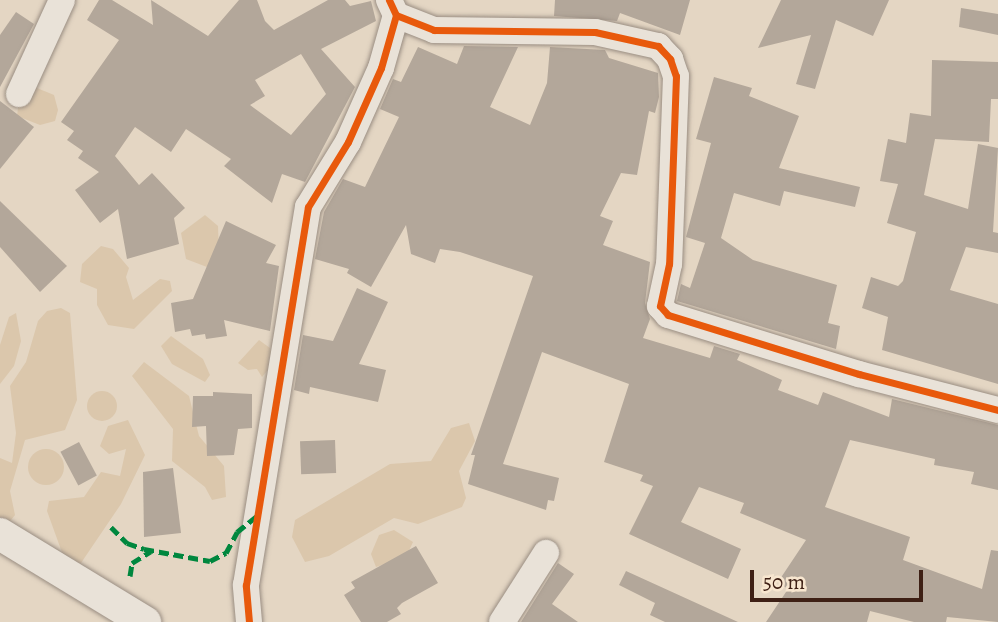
<!DOCTYPE html>
<style>
body{margin:0}
#map{position:relative;width:998px;height:622px;overflow:hidden;background:#e4d6c3;font-family:Alegreya,serif}
div>[style]{position:absolute}
[style*='--x']{left:calc(var(--x)*1px);top:calc(var(--y)*1px);width:calc(var(--w)*1px);rotate:calc(var(--a)*1deg)}
.green>*{inset:0;background:#dbc7ac}
.round{border-radius:50%}
.building>*{inset:0;background:#b3a79a;transform-origin:0 0}
.roads{filter:drop-shadow(0 0 2px #998d82) drop-shadow(0 0 2px #998d82)}
.minor>*{height:26px;margin:-13px;padding:0 13px;transform-origin:13px;border-radius:13px;background:#e9e2d8}
.tertiary>*{height:32px;margin:-16px;padding:0 16px;transform-origin:16px;border-radius:16px;background:#e9e2d8}
.quiet>*{height:5px;margin-top:-2.5px;transform-origin:0;background:repeating-linear-gradient(90deg,#00873e 0 10px,transparent 0 15px)}
.cycleway>*{height:7px;margin:-3.5px;padding:0 3.5px;transform-origin:3.5px;border-radius:3.5px;background:#e8590c}
span{translate:-50% -50%;white-space:nowrap;text-align:center;line-height:1.15;-webkit-text-stroke:5px #f7e6cf;paint-order:stroke}
.scale{position:absolute;left:750px;top:570px;width:173px;height:32px;box-sizing:border-box;border:4px solid #3e2015;border-top:0;padding-left:9px;font-size:21px;line-height:24px;white-space:nowrap;color:#3e2015;-webkit-text-stroke:5px #f7e6cf;paint-order:stroke}
</style>
<div id="map">
<div class="green">
<div style="clip-path:polygon(32px 86px,54px 95px,58px 110px,55px 121px,40px 125px,17px 116px,19px 101px)"></div>
<div style="clip-path:polygon(205px 215px,218px 226px,219px 254px,207px 267px,186px 259px,181px 233px)"></div>
<div style="clip-path:polygon(101px 246px,113px 249px,129px 268px,126px 277px,133px 300px,160px 279px,170px 281px,172px 291px,134px 329px,108px 325px,97px 305px,97px 289px,80px 282px,82px 264px)"></div>
<div style="clip-path:polygon(61px 308px,70px 313px,77px 400px,65px 430px,25px 440px,10px 491px,15px 515px,7px 525px,0 520px,0 458px,12px 463px,16px 433px,10px 386px,26px 362px,38px 321px,47px 311px)"></div>
<div style="clip-path:polygon(16px 313px,21px 341px,14px 366px,0 384px,0 345px,9px 317px)"></div>
<div style="clip-path:polygon(171px 336px,203px 359px,210px 375px,205px 382px,172px 364px,161px 346px)"></div>
<div style="clip-path:polygon(259px 340px,270px 348px,273px 364px,262px 377px,257px 369px,248px 370px,238px 363px)"></div>
<div style="clip-path:polygon(144px 362px,189px 396px,199px 436px,224px 466px,226px 497px,212px 500px,205px 487px,172px 461px,173px 429px,132px 376px)"></div>
<div class="round" style="left:87px;top:391px;width:30px;height:30px"></div>
<div style="clip-path:polygon(128px 420px,145px 455px,121px 504px,81px 563px,68px 569px,47px 511px,49px 501px,84px 497px,101px 472px,120px 476px,126px 449px,109px 454px,100px 446px,108px 426px)"></div>
<div style="clip-path:polygon(469px 423px,475px 441px,459px 471px,466px 498px,462px 507px,418px 524px,394px 518px,329px 556px,305px 562px,292px 537px,295px 520px,390px 464px,431px 461px,451px 428px)"></div>
<div class="round" style="left:28px;top:449px;width:36px;height:36px"></div>
<div style="clip-path:polygon(394px 530px,413px 542px,406px 557px,376px 567px,371px 554px,379px 535px)"></div>
</div>
<div class="building">
<div style="clip-path:polygon(evenodd,99px 0,112px 0,153px 25px,151px 0,208px 36px,239px 0,257px 0,265px 21px,274px 30px,328px 0,345px 0,350px 6px,371px 1px,376px 21px,321px 49px,355px 87px,305px 182px,282px 174px,272px 203px,224px 166px,231px 159px,186px 129px,171px 152px,135px 127px,115px 156px,139px 185px,152px 173px,185px 208px,174px 218px,179px 244px,127px 259px,118px 209px,100px 223px,75px 190px,99px 172px,78px 158px,83px 151px,67px 140px,74px 131px,61px 122px,119px 40px,87px 20px,99px 0,301px 54px,326px 94px,291px 135px,250px 105px,265px 96px,255px 80px,301px 54px)"></div>
<div style="clip-path:polygon(555px 0,690px 0,680px 35px,620px 13px,617px 21px,554px 16px)"></div>
<div style="clip-path:polygon(781px 0,889px 0,873px 36px,836px 20px,815px 89px,796px 84px,811px 35px,758px 48px)"></div>
<div style="clip-path:polygon(961px 8px,998px 14px,998px 35px,959px 27px)"></div>
<div style="clip-path:polygon(16px 12px,34px 24px,0 87px,0 35px)"></div>
<div style="clip-path:polygon(464px 46px,518px 47px,490px 107px,530px 125px,547px 83px,550px 47px,605px 50px,609px 58px,658px 73px,659px 97px,655px 113px,649px 111px,637px 175px,621px 173px,600px 216px,613px 221px,603px 245px,650px 262px,645px 303px,650px 319px,643px 338px,710px 358px,714px 346px,740px 354px,737px 360px,782px 380px,778px 390px,818px 405px,823px 392px,889px 417px,892px 399px,998px 425px,998px 490px,971px 484px,974px 472px,934px 465px,935px 459px,850px 440px,825px 507px,910px 537px,903px 560px,982px 589px,991px 550px,998px 551px,998px 622px,947px 617px,946px 622px,914px 622px,870px 611px,867px 622px,766px 622px,788px 589px,778px 582px,806px 540px,740px 513px,744px 503px,699px 487px,681px 522px,741px 549px,728px 579px,629px 534px,653px 486px,640px 481px,643px 475px,604px 462px,629px 384px,542px 352px,503px 464px,559px 478px,554px 501px,548px 500px,546px 510px,468px 484px,475px 455px,471px 455px,533px 276px,460px 252px,440px 249px,435px 263px,411px 254px,406px 225px,371px 287px,347px 273px,349px 269px,315px 259px,324px 212px,343px 179px,365px 187px,399px 117px,380px 109px,393px 79px,401px 82px,418px 47px,457px 64px)"></div>
<div style="clip-path:polygon(932px 60px,998px 62px,998px 99px,991px 99px,989px 142px,935px 139px,924px 195px,968px 209px,978px 144px,998px 148px,993px 232px,998px 233px,998px 253px,966px 247px,950px 290px,998px 304px,998px 384px,882px 350px,888px 317px,862px 308px,871px 277px,898px 286px,903px 281px,916px 232px,887px 223px,898px 184px,880px 181px,888px 139px,906px 143px,910px 113px,931px 116px)"></div>
<div style="clip-path:polygon(714px 77px,752px 88px,749px 96px,799px 116px,779px 168px,860px 187px,855px 207px,784px 191px,780px 206px,734px 193px,721px 238px,753px 260px,837px 285px,828px 323px,840px 326px,836px 349px,677px 301px,681px 284px,690px 288px,705px 243px,686px 237px,711px 143px,696px 139px)"></div>
<div style="clip-path:polygon(0 101px,34px 127px,0 169px)"></div>
<div style="clip-path:polygon(0 201px,67px 266px,40px 292px,0 247px)"></div>
<div style="clip-path:polygon(226px 221px,276px 245px,266px 263px,279px 266px,270px 331px,224px 320px,227px 336px,206px 339px,205px 334px,192px 336px,190px 329px,175px 332px,171px 303px,193px 299px)"></div>
<div style="clip-path:polygon(357px 288px,388px 302px,359px 364px,386px 370px,378px 402px,310px 387px,309px 394px,294px 390px,303px 335px,333px 341px)"></div>
<div style="clip-path:polygon(213px 392px,252px 394px,252px 428px,238px 429px,234px 455px,207px 456px,206px 426px,192px 427px,193px 396px,213px 396px)"></div>
<div style="left:335px;top:440px;width:33px;height:35px;rotate:88deg"></div>
<div style="left:79px;top:442px;width:38px;height:21px;rotate:62deg"></div>
<div style="clip-path:polygon(173px 468px,181px 533px,144px 537px,143px 472px)"></div>
<div style="clip-path:polygon(416px 546px,438px 583px,402px 603px,397px 608px,401px 614px,387px 622px,361px 622px,344px 595px,355px 588px,351px 582px)"></div>
<div style="clip-path:polygon(558px 563px,574px 574px,552px 604px,578px 622px,521px 622px)"></div>
<div style="clip-path:polygon(626px 571px,738px 622px,665px 622px,650px 615px,655px 603px,619px 585px)"></div>
</div>
<div class="roads">
<div class="minor">
<div style="--x:389;--y:0;--w:17;--a:65"></div>
<div style="--x:396;--y:15;--w:41;--a:21.5"></div>
<div style="--x:434;--y:30;--w:161;--a:0.7"></div>
<div style="--x:595;--y:32;--w:65;--a:12.5"></div>
<div style="--x:658;--y:46;--w:18;--a:47"></div>
<div style="--x:670;--y:59;--w:18;--a:71"></div>
<div style="--x:676;--y:76;--w:188;--a:92.1"></div>
<div style="--x:669;--y:264;--w:43;--a:102.1"></div>
<div style="--x:660;--y:306;--w:12;--a:48"></div>
<div style="--x:668;--y:315;--w:200;--a:17.2"></div>
<div style="--x:859;--y:374;--w:144;--a:14.5"></div>
<div style="--x:19;--y:94;--w:103;--a:-65.4"></div>
<div style="--x:249;--y:622;--w:37;--a:-95"></div>
<div style="--x:246;--y:585;--w:383;--a:-80.7"></div>
<div style="--x:308;--y:207;--w:76;--a:-58.4"></div>
<div style="--x:348;--y:142;--w:81;--a:-66"></div>
<div style="--x:381;--y:68;--w:55;--a:-74.2"></div>
<div style="--x:502;--y:622;--w:82;--a:-57.5"></div>
</div>
<div class="tertiary">
<div style="--x:0;--y:534;--w:170;--a:31.3"></div>
</div>
</div>
<div class="quiet">
<div style="--x:111;--y:527;--w:23;--a:45"></div>
<div style="--x:127;--y:543;--w:18;--a:19"></div>
<div style="--x:144;--y:549;--w:67;--a:10.3"></div>
<div style="--x:210;--y:561;--w:18;--a:-27"></div>
<div style="--x:226;--y:553;--w:24;--a:-62"></div>
<div style="--x:237;--y:532;--w:28;--a:-39"></div>
<div style="--x:130;--y:576;--w:13;--a:-81"></div>
<div style="--x:132;--y:563;--w:22;--a:-32"></div>
</div>
<div class="cycleway">
<div style="--x:389;--y:0;--w:17;--a:65"></div>
<div style="--x:396;--y:15;--w:41;--a:21.5"></div>
<div style="--x:434;--y:30;--w:161;--a:0.7"></div>
<div style="--x:595;--y:32;--w:65;--a:12.5"></div>
<div style="--x:658;--y:46;--w:18;--a:47"></div>
<div style="--x:670;--y:59;--w:18;--a:71"></div>
<div style="--x:676;--y:76;--w:188;--a:92.1"></div>
<div style="--x:669;--y:264;--w:43;--a:102.1"></div>
<div style="--x:660;--y:306;--w:12;--a:48"></div>
<div style="--x:668;--y:315;--w:200;--a:17.2"></div>
<div style="--x:859;--y:374;--w:144;--a:14.5"></div>
<div style="--x:249;--y:622;--w:37;--a:-95"></div>
<div style="--x:246;--y:585;--w:383;--a:-80.7"></div>
<div style="--x:308;--y:207;--w:76;--a:-58.4"></div>
<div style="--x:348;--y:142;--w:81;--a:-66"></div>
<div style="--x:381;--y:68;--w:55;--a:-74.2"></div>
</div>
<div class="scale">50 m</div>
</div>
